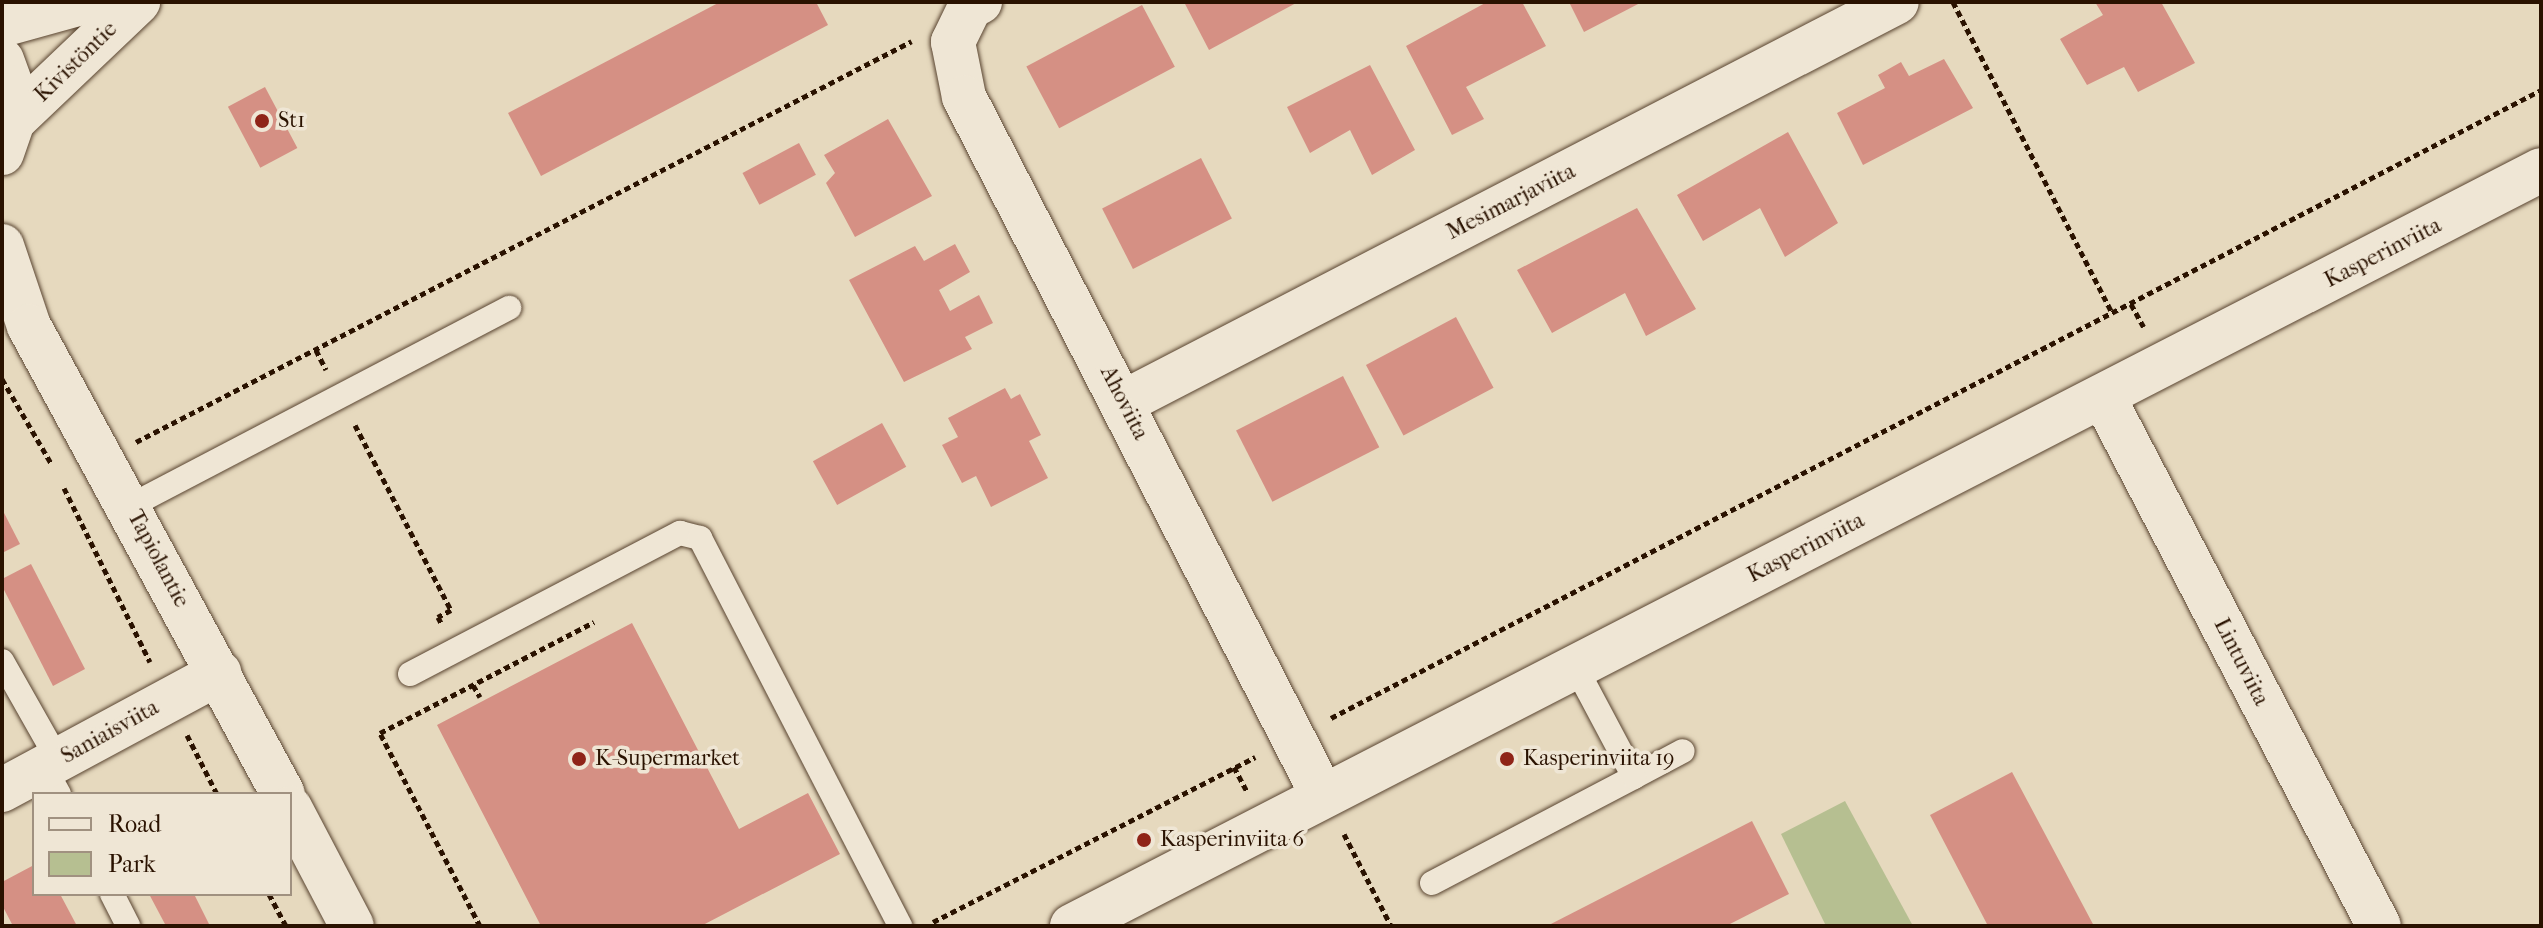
<!DOCTYPE html>
<meta charset="utf-8">
<style>
body{margin:0}
#map{position:relative;width:2543px;height:928px;overflow:hidden;background:#e6d9be;font-family:"IM FELL French Canon",serif}
div>[style]{position:absolute}
[style*='--x']{left:calc(var(--x)*1px);top:calc(var(--y)*1px);width:calc(var(--w)*1px);rotate:calc(var(--a)*1deg)}
.green>*{inset:0;background:#b6bf91}
.building>*{inset:0;background:#d59084;transform-origin:0 0}
.path>*{height:5px;margin-top:-2.5px;transform-origin:0;background:repeating-linear-gradient(90deg,#2a1200 0 6px,transparent 0 10px)}
.roads{filter:drop-shadow(0 0 2px #594430) drop-shadow(0 0 2px #594430)}
.service>*{height:24px;margin:-12px;padding:0 12px;transform-origin:12px;border-radius:12px;background:#efe6d5}
.minor>*{height:44px;margin:-22px;padding:0 22px;transform-origin:22px;border-radius:22px;background:#efe6d5}
.tertiary>*{height:44px;margin:-22px;padding:0 22px;transform-origin:22px;border-radius:22px;background:#efe6d5}
.secondary>*{height:44px;margin:-22px;padding:0 22px;transform-origin:22px;border-radius:22px;background:#efe6d5}
.dots>*{width:22px;height:22px;translate:-50% -50%;box-sizing:border-box;border:4px solid #efe6d5;border-radius:50%}
span{translate:-50% -50%;white-space:nowrap;text-align:center;line-height:1.15;-webkit-text-stroke:7px #efe6d5;paint-order:stroke}
.street-label{font-size:22px;color:#2a1200}
.poi-label{font-size:22px;color:#2a1200}
.left{translate:0 -50%;text-align:left}
.frame{position:absolute;inset:0;border:4px solid #2a1200;pointer-events:none}
.legend{position:absolute;left:32px;top:792px;width:260px;height:104px;box-sizing:border-box;background:#efe6d5;border:2px solid #a09180;margin:0;padding:10px 14px;list-style:none;font-size:24px;color:#2a1200}
.legend li{display:flex;align-items:center;gap:16px;height:40px}
.legend b{width:40px;border:2px solid #a09180}
</style>
<div id="map">
<div class="green">
<div style="clip-path:polygon(1845px 801px,1913px 926px,1826px 926px,1781px 834px)"></div>
</div>
<div class="building">
<div style="clip-path:polygon(720px 2px,816px 2px,828px 25px,541px 176px,508px 113px)"></div>
<div style="clip-path:polygon(1184px 2px,1298px 2px,1209px 50px)"></div>
<div style="clip-path:polygon(1487px 2px,1522px 2px,1546px 46px,1466px 87px,1484px 119px,1452px 135px,1406px 46px)"></div>
<div style="clip-path:polygon(1569px 2px,1642px 2px,1584px 32px)"></div>
<div style="clip-path:polygon(2095px 2px,2161px 2px,2195px 63px,2138px 92px,2124px 67px,2087px 85px,2060px 39px,2103px 15px)"></div>
<div style="left:1142px;top:5px;width:70px;height:131px;rotate:62deg"></div>
<div style="clip-path:polygon(1944px 59px,1973px 108px,1863px 165px,1837px 113px,1885px 88px,1878px 75px,1901px 62px,1909px 76px)"></div>
<div style="clip-path:polygon(1370px 65px,1415px 150px,1372px 175px,1350px 130px,1310px 153px,1287px 107px)"></div>
<div style="left:265px;top:87px;width:69px;height:42px;rotate:62deg"></div>
<div style="clip-path:polygon(888px 119px,932px 196px,855px 237px,826px 183px,835px 173px,824px 155px)"></div>
<div style="clip-path:polygon(1788px 132px,1838px 223px,1785px 257px,1760px 208px,1703px 241px,1677px 195px)"></div>
<div style="left:799px;top:143px;width:36px;height:64px;rotate:62deg"></div>
<div style="left:1201px;top:158px;width:68px;height:111px;rotate:63deg"></div>
<div style="clip-path:polygon(1637px 208px,1696px 309px,1646px 336px,1625px 293px,1552px 333px,1517px 270px)"></div>
<div style="clip-path:polygon(955px 244px,970px 272px,939px 290px,950px 311px,979px 295px,993px 323px,965px 337px,972px 349px,904px 382px,849px 280px,915px 246px,924px 261px)"></div>
<div style="left:1456px;top:317px;width:80px;height:102px;rotate:62deg"></div>
<div style="left:1343px;top:376px;width:80px;height:120px;rotate:63deg"></div>
<div style="clip-path:polygon(1005px 388px,1011px 399px,1020px 394px,1041px 435px,1029px 441px,1048px 478px,991px 507px,976px 476px,962px 483px,942px 445px,958px 437px,948px 418px)"></div>
<div style="left:882px;top:423px;width:50px;height:79px;rotate:61deg"></div>
<div style="clip-path:polygon(2px 509px,20px 544px,2px 553px)"></div>
<div style="clip-path:polygon(31px 564px,85px 669px,53px 686px,2px 586px,2px 579px)"></div>
<div style="clip-path:polygon(632px 623px,739px 829px,808px 793px,840px 854px,701px 926px,541px 926px,437px 725px)"></div>
<div style="clip-path:polygon(2012px 772px,2094px 926px,1988px 926px,1930px 815px)"></div>
<div style="clip-path:polygon(1752px 821px,1789px 894px,1726px 926px,1547px 926px)"></div>
<div style="clip-path:polygon(34px 865px,34px 894px,60px 894px,77px 926px,13px 926px,2px 905px,2px 882px)"></div>
<div style="clip-path:polygon(149px 894px,194px 894px,210px 926px,166px 926px)"></div>
</div>
<div class="path">
<div style="--x:1953;--y:2;--w:349;--a:62.9"></div>
<div style="--x:2131;--y:304;--w:26;--a:61"></div>
<div style="--x:316;--y:350;--w:22;--a:63"></div>
<div style="--x:2;--y:379;--w:99;--a:59.8"></div>
<div style="--x:355;--y:425;--w:208;--a:62.6"></div>
<div style="--x:451;--y:610;--w:15;--a:152"></div>
<div style="--x:438;--y:617;--w:7;--a:63"></div>
<div style="--x:136;--y:442;--w:873;--a:-27.33"></div>
<div style="--x:64;--y:488;--w:194;--a:63.7"></div>
<div style="--x:473;--y:685;--w:14;--a:60"></div>
<div style="--x:1331;--y:718;--w:1363;--a:-27.43"></div>
<div style="--x:187;--y:735;--w:66;--a:63"></div>
<div style="--x:1234;--y:767;--w:27;--a:62"></div>
<div style="--x:1344;--y:834;--w:103;--a:62.9"></div>
<div style="--x:269;--y:894;--w:36;--a:62"></div>
<div style="--x:933;--y:922;--w:362;--a:-27.1"></div>
<div style="--x:480;--y:926;--w:217;--a:-117.4"></div>
<div style="--x:380;--y:733;--w:241;--a:-27.4"></div>
</div>
<div class="roads">
<div class="service">
<div style="--x:130;--y:506;--w:428;--a:-27.6"></div>
<div style="--x:2;--y:661;--w:114;--a:60.5"></div>
<div style="--x:410;--y:674;--w:305;--a:-27.6"></div>
<div style="--x:680;--y:533;--w:21;--a:14"></div>
<div style="--x:700;--y:538;--w:437;--a:62.7"></div>
<div style="--x:44;--y:767;--w:31;--a:61"></div>
<div style="--x:1634;--y:777;--w:55;--a:-28"></div>
<div style="--x:1432;--y:883;--w:228;--a:-27.7"></div>
<div style="--x:1634;--y:777;--w:128;--a:-118"></div>
<div style="--x:112;--y:894;--w:36;--a:63"></div>
</div>
<div class="minor">
<div style="--x:980;--y:2;--w:11;--a:153"></div>
<div style="--x:970;--y:7;--w:39;--a:116"></div>
<div style="--x:953;--y:42;--w:56;--a:78.7"></div>
<div style="--x:964;--y:97;--w:786;--a:62.82"></div>
<div style="--x:2104;--y:398;--w:595;--a:62.49"></div>
<div style="--x:1124;--y:402;--w:870;--a:-27.36"></div>
<div style="--x:2;--y:790;--w:247;--a:-28.3"></div>
<div style="--x:1072;--y:926;--w:1652;--a:-27.23"></div>
</div>
<div class="tertiary">
<div style="--x:2;--y:246;--w:84;--a:71.4"></div>
<div style="--x:29;--y:326;--w:532;--a:61.51"></div>
<div style="--x:290;--y:808;--w:133;--a:62.3"></div>
</div>
<div class="secondary">
<div style="--x:2;--y:25;--w:86;--a:-15.5"></div>
<div style="--x:2;--y:60;--w:29;--a:70"></div>
<div style="--x:12;--y:87;--w:34;--a:88"></div>
<div style="--x:13;--y:121;--w:34;--a:109"></div>
<div style="--x:13;--y:121;--w:173;--a:-43.6"></div>
</div>
</div>
<div class="dots">
<div style="left:262px;top:121px;background:#8f2418"></div>
<div style="left:579px;top:759px;background:#8f2418"></div>
<div style="left:1507px;top:759px;background:#8f2418"></div>
<div style="left:1144px;top:840px;background:#8f2418"></div>
</div>
<div class="street-label">
<span style="left:76px;top:62px;rotate:-44deg">Kivistöntie</span>
<span style="left:1511px;top:202px;rotate:-27deg">Mesimarjaviita</span>
<span style="left:2383px;top:253px;rotate:-27deg">Kasperinviita</span>
<span style="left:1124px;top:403px;rotate:63deg">Ahoviita</span>
<span style="left:1806px;top:548px;rotate:-27deg">Kasperinviita</span>
<span style="left:158px;top:559px;rotate:62deg">Tapiolantie</span>
<span style="left:2241px;top:662px;rotate:63deg">Lintuviita</span>
<span style="left:110px;top:732px;rotate:-29deg">Saniaisviita</span>
</div>
<div class="poi-label">
<span class="left" style="left:278px;top:121px">St1</span>
<span class="left" style="left:595px;top:759px">K-Supermarket</span>
<span class="left" style="left:1523px;top:759px">Kasperinviita 19</span>
<span class="left" style="left:1160px;top:840px">Kasperinviita 6</span>
</div>
<div class="frame"></div>
<ul class="legend">
<li><b style="height:10px;background:#efe6d5"></b>Road</li>
<li><b style="height:22px;background:#b6bf91"></b>Park</li>
</ul>
</div>
